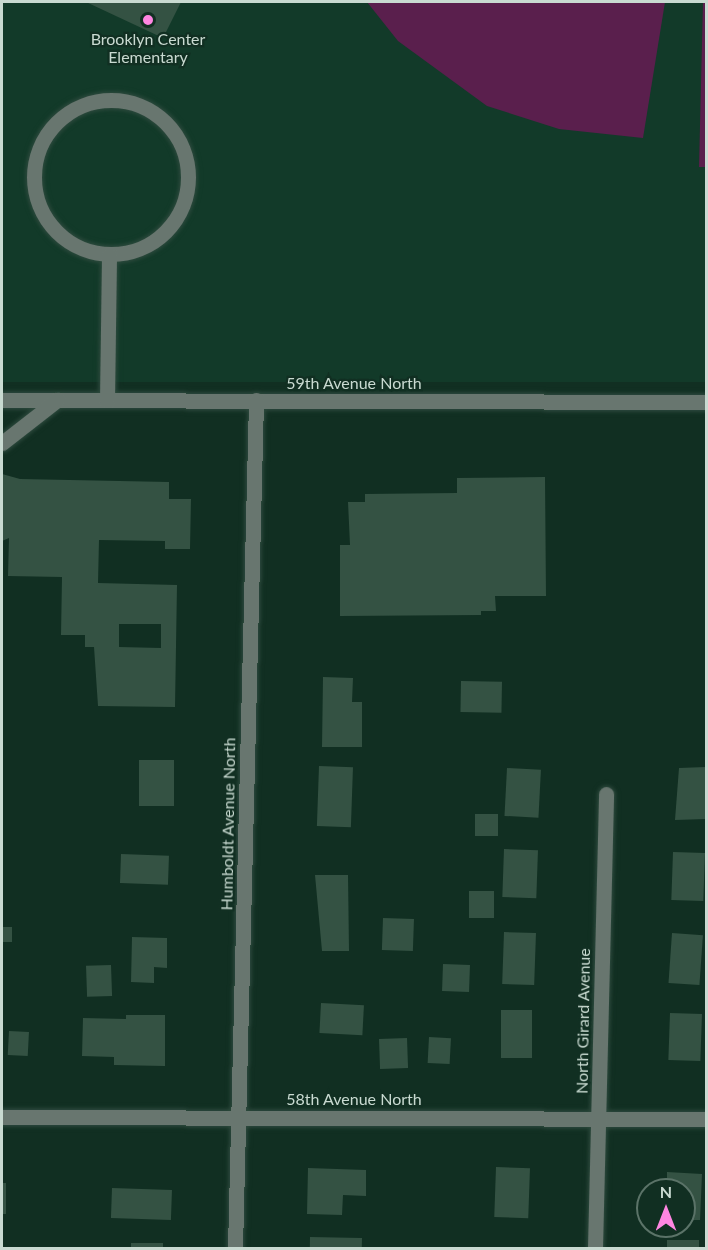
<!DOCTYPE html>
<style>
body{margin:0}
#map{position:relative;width:708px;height:1250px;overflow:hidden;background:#112f22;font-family:Lato,sans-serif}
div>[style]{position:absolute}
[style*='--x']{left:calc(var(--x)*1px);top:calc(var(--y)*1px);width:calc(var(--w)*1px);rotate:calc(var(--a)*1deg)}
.built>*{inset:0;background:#123a29;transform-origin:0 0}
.green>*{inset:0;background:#5a1f4d}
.building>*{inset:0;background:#345243;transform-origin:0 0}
.roads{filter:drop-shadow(0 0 2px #2e4a3e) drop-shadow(0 0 2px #2e4a3e)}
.minor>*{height:15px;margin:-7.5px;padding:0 7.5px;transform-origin:7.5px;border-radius:7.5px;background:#68766f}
.minor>.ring{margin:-7.5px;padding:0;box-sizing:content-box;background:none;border:15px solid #68766f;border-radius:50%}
.dots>*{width:16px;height:16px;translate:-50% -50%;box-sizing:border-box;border:3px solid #112f22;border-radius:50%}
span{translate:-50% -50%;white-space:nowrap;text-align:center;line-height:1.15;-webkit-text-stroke:4.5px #112f22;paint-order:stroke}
.poi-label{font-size:16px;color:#c9dad1}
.street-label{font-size:16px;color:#c9dad1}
.frame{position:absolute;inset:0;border:3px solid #c9dad1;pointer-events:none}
.north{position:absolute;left:636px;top:1178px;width:60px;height:60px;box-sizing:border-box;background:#112f22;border:2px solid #5b7368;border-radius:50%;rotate:0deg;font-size:16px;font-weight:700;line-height:24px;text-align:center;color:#c9dad1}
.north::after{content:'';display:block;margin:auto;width:21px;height:27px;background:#fe86e1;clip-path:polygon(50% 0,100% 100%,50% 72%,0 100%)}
</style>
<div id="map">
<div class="built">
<div style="left:2px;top:2px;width:704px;height:380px"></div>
</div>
<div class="green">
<div style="clip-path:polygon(367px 2px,665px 2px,643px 138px,559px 129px,487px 106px,398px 41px)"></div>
<div style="clip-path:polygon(703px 2px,706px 2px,706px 167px,699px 167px)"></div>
</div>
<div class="building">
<div style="clip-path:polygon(86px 2px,181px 2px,163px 38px)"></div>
<div style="clip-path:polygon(evenodd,2px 474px,20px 479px,169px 482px,169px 499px,191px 499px,190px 549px,165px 549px,165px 541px,99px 540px,98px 583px,177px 585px,175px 707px,98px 706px,94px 647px,85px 647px,85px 635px,61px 635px,62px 577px,8px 576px,9px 538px,2px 541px,2px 474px,119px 624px,161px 624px,161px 648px,119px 647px,119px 624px)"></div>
<div style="clip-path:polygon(545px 477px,546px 596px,495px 596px,496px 611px,481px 611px,481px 615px,340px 616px,340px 545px,350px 545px,348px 502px,365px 502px,365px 494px,457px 493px,457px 478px)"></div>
<div style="clip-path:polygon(323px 677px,353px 678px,352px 702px,362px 702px,362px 747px,322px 747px)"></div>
<div style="left:461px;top:681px;width:41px;height:31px;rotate:1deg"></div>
<div style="left:139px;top:760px;width:35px;height:46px"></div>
<div style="left:319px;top:766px;width:34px;height:60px;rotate:2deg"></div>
<div style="clip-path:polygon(706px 767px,706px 819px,675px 820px,679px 768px)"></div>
<div style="left:507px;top:768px;width:34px;height:48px;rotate:3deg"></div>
<div style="left:475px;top:814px;width:23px;height:22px"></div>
<div style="left:504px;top:849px;width:34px;height:48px;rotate:2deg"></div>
<div style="left:673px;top:852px;width:32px;height:48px;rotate:2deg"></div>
<div style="left:121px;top:854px;width:48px;height:29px;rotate:2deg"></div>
<div style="clip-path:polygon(315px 875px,348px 875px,349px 951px,322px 951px)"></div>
<div style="left:469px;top:891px;width:25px;height:27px"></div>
<div style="left:383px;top:918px;width:31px;height:32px;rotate:2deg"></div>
<div style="left:2px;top:927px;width:10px;height:15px"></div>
<div style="left:504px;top:932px;width:32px;height:52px;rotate:2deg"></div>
<div style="left:672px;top:933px;width:31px;height:50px;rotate:4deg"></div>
<div style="clip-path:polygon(132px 937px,167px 938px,167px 968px,154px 967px,154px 983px,131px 982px)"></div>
<div style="left:443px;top:964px;width:27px;height:27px;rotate:2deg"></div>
<div style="left:111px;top:965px;width:31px;height:25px;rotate:88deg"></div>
<div style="left:321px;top:1003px;width:43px;height:30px;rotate:3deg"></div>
<div style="left:532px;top:1010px;width:48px;height:31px;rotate:90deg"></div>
<div style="left:670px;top:1013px;width:32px;height:47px;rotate:2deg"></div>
<div style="clip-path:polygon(126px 1015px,165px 1015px,165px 1066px,114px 1065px,114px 1057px,82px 1056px,83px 1018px,126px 1019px)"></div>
<div style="left:9px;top:1031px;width:20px;height:24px;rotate:3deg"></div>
<div style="left:429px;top:1037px;width:22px;height:26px;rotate:3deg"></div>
<div style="left:407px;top:1038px;width:30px;height:28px;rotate:88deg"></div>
<div style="left:496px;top:1167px;width:34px;height:50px;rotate:2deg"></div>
<div style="clip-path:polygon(308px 1168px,366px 1170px,366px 1196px,343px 1195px,342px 1215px,307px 1214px)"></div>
<div style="clip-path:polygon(667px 1172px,702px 1174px,700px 1220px,684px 1220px,684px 1190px,667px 1190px)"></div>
<div style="left:2px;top:1183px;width:4px;height:31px"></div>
<div style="left:112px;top:1188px;width:60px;height:30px;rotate:2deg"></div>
<div style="left:310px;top:1237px;width:52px;height:11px;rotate:1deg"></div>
<div style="left:667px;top:1240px;width:32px;height:8px"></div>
<div style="left:131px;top:1243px;width:32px;height:5px"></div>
</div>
<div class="roads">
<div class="minor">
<div class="ring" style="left:34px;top:100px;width:139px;height:139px"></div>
<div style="--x:2;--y:400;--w:704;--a:0.16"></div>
<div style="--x:107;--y:400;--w:145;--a:-89.2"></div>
<div style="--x:2;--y:443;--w:70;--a:-38"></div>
<div style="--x:2;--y:1117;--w:704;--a:0.16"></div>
<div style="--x:235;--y:1248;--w:848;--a:-88.58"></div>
<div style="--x:595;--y:1248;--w:454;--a:-88.6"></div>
</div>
</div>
<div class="dots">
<div style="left:148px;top:20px;background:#fe86e1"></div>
</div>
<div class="poi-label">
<span style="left:148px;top:48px">Brooklyn Center<br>Elementary</span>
</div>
<div class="street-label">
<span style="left:354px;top:383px">59th Avenue North</span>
<span style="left:228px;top:824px;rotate:-89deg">Humboldt Avenue North</span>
<span style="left:583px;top:1021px;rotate:-89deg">North Girard Avenue</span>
<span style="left:354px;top:1099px">58th Avenue North</span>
</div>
<div class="frame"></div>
<div class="north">N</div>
</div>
